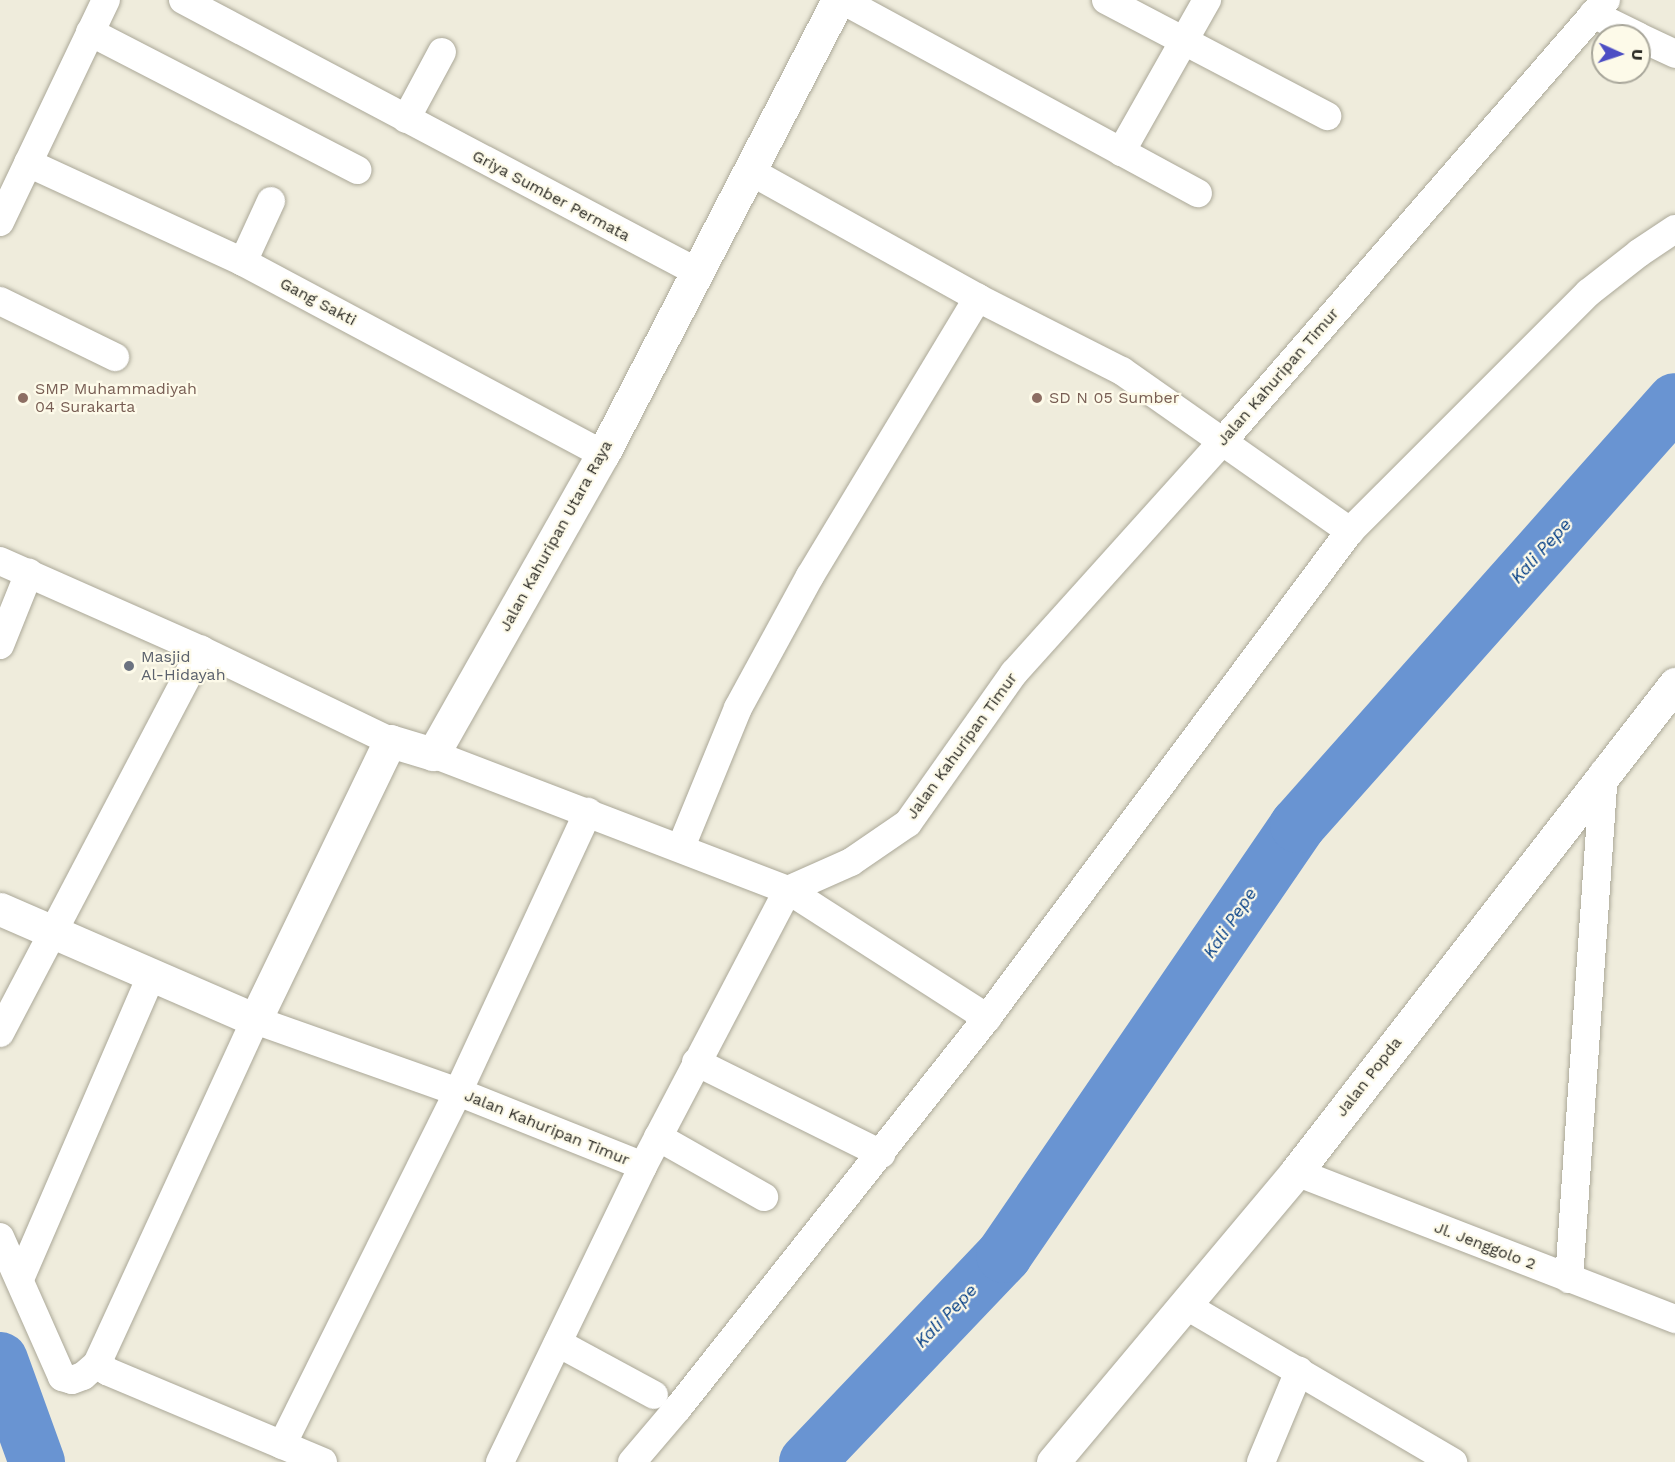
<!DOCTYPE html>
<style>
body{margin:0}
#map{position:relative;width:1675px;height:1462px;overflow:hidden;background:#efecdc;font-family:"Work Sans",sans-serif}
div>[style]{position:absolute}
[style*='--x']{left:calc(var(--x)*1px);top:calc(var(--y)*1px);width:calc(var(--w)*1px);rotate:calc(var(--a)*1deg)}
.river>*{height:56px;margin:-28px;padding:0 28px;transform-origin:28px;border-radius:28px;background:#6994d2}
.roads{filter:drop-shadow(0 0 2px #aba898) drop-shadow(0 0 2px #aba898)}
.minor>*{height:28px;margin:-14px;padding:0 14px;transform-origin:14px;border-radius:14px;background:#fff}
.tertiary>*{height:33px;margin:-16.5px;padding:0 16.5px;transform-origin:16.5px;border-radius:16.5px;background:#fff}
.secondary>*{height:33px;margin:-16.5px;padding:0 16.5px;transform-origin:16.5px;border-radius:16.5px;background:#fff}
.dots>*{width:16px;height:16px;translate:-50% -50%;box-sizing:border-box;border:3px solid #fdfae9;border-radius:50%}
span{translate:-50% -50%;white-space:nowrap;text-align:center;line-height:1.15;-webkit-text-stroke:4.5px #fdfae9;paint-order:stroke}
.street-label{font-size:16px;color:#2c2b25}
.education-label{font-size:16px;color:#785e54}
.left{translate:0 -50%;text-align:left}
.worship-label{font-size:16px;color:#5b616d}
.water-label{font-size:18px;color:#003c85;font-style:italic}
.north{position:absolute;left:1591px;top:24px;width:60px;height:60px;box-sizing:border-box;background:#fdfae9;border:2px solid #a9a79b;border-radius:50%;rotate:93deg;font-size:16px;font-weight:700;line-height:24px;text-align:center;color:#2c2b25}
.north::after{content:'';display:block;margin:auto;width:21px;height:27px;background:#4d4ec4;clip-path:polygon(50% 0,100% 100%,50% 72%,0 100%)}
</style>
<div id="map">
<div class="river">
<div style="--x:0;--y:1360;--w:109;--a:70.1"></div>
<div style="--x:807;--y:1462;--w:286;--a:-46.4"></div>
<div style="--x:1004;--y:1255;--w:521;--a:-55.64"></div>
<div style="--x:1298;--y:825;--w:567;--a:-48.36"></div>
</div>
<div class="roads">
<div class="minor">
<div style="--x:183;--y:0;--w:582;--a:27.89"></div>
<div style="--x:842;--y:0;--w:405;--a:28.5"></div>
<div style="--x:1106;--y:0;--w:250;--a:27.7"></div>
<div style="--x:1593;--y:14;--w:50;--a:26.1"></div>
<div style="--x:90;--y:32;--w:301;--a:27.3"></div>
<div style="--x:1639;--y:37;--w:40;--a:25"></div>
<div style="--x:406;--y:119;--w:76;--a:-61.8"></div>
<div style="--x:1121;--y:152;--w:175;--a:-60.5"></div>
<div style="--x:28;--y:163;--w:237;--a:24.7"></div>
<div style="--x:243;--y:262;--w:408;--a:28.1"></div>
<div style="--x:750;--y:171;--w:261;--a:29.1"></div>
<div style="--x:978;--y:298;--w:161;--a:26.9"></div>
<div style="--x:1122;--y:371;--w:279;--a:35.1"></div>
<div style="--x:0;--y:222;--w:246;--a:-64.5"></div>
<div style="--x:243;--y:262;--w:67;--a:-65.3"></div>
<div style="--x:0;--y:301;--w:128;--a:26"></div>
<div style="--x:0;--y:561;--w:220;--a:23.9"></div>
<div style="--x:201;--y:650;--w:210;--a:25.7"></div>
<div style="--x:0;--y:645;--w:78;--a:-68.1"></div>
<div style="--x:433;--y:754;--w:380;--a:21"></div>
<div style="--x:788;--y:890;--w:237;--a:32.7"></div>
<div style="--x:681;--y:847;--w:150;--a:-67.7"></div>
<div style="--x:738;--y:708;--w:150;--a:-61.4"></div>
<div style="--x:810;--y:576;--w:325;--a:-58.9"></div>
<div style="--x:0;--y:1033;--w:433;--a:-62.3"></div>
<div style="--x:696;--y:1062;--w:207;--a:26.4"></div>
<div style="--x:658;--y:1137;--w:122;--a:29.5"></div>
<div style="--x:1296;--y:1172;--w:407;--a:21.2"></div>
<div style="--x:0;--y:1237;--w:153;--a:66.1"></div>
<div style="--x:62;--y:1377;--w:10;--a:17"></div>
<div style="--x:72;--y:1380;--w:12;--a:-20"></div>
<div style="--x:83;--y:1376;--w:18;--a:-41"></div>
<div style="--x:20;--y:1279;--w:330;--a:-66.6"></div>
<div style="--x:1569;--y:1279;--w:508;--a:-86.05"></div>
<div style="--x:1185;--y:1305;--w:311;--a:30.4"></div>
<div style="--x:558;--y:1343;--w:109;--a:28.4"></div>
<div style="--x:282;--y:1445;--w:394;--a:-63.5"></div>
<div style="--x:458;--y:1092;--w:309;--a:-65.1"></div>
<div style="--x:323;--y:1462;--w:234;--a:-157.2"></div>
<div style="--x:107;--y:1371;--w:12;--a:-145"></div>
<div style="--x:97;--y:1364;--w:379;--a:-65.3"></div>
<div style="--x:255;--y:1020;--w:215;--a:19.5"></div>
<div style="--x:458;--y:1092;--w:199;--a:21.8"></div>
<div style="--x:643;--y:1166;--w:312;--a:-62.3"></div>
<div style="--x:788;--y:890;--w:69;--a:-24"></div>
<div style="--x:851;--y:862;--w:69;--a:-34.4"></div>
<div style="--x:908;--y:823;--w:184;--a:-54.8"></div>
<div style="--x:1014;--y:673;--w:312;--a:-48"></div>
<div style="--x:1223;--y:441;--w:584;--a:-49.03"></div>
<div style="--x:500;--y:1462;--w:329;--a:-64.2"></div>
<div style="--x:632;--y:1462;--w:71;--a:-49.6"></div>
<div style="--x:678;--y:1408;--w:498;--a:-51.6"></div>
<div style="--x:987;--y:1018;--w:607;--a:-53.3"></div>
<div style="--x:1350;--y:531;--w:337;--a:-45"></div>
<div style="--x:1588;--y:293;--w:65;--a:-38.1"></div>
<div style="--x:1639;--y:253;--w:43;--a:-33.7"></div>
<div style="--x:1261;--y:1462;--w:99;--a:-67.3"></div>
</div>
<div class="tertiary">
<div style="--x:0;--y:909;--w:278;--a:23.5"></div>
<div style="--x:255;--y:1020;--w:310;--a:-64.2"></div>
<div style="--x:390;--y:741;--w:45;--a:16.8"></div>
<div style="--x:433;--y:754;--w:345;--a:-60.5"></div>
<div style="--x:603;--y:454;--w:511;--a:-62.63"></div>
</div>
<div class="secondary">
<div style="--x:1053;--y:1462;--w:378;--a:-50"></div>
<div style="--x:1296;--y:1172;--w:618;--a:-52.17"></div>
</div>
</div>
<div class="dots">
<div style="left:23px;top:398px;background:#8d6e63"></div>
<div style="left:1037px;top:398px;background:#8d6e63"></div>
<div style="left:129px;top:666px;background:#6b7280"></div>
</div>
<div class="street-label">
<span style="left:551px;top:196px;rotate:28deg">Griya Sumber Permata</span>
<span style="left:318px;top:302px;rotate:28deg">Gang Sakti</span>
<span style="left:1278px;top:377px;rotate:-49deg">Jalan Kahuripan Timur</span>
<span style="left:556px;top:536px;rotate:-61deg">Jalan Kahuripan Utara Raya</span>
<span style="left:962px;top:746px;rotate:-54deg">Jalan Kahuripan Timur</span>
<span style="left:1369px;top:1077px;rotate:-52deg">Jalan Popda</span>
<span style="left:547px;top:1128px;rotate:22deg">Jalan Kahuripan Timur</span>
<span style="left:1485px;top:1246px;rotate:21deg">Jl. Jenggolo 2</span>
</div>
<div class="education-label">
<span class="left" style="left:35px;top:398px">SMP Muhammadiyah<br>04 Surakarta</span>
<span class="left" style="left:1049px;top:398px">SD N 05 Sumber</span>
</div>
<div class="worship-label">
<span class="left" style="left:141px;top:666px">Masjid<br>Al-Hidayah</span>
</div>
<div class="water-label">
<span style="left:1541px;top:551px;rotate:-48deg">Kali Pepe</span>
<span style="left:1230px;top:923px;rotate:-56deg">Kali Pepe</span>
<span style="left:946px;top:1316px;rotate:-46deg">Kali Pepe</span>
</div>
<div class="north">U</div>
</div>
